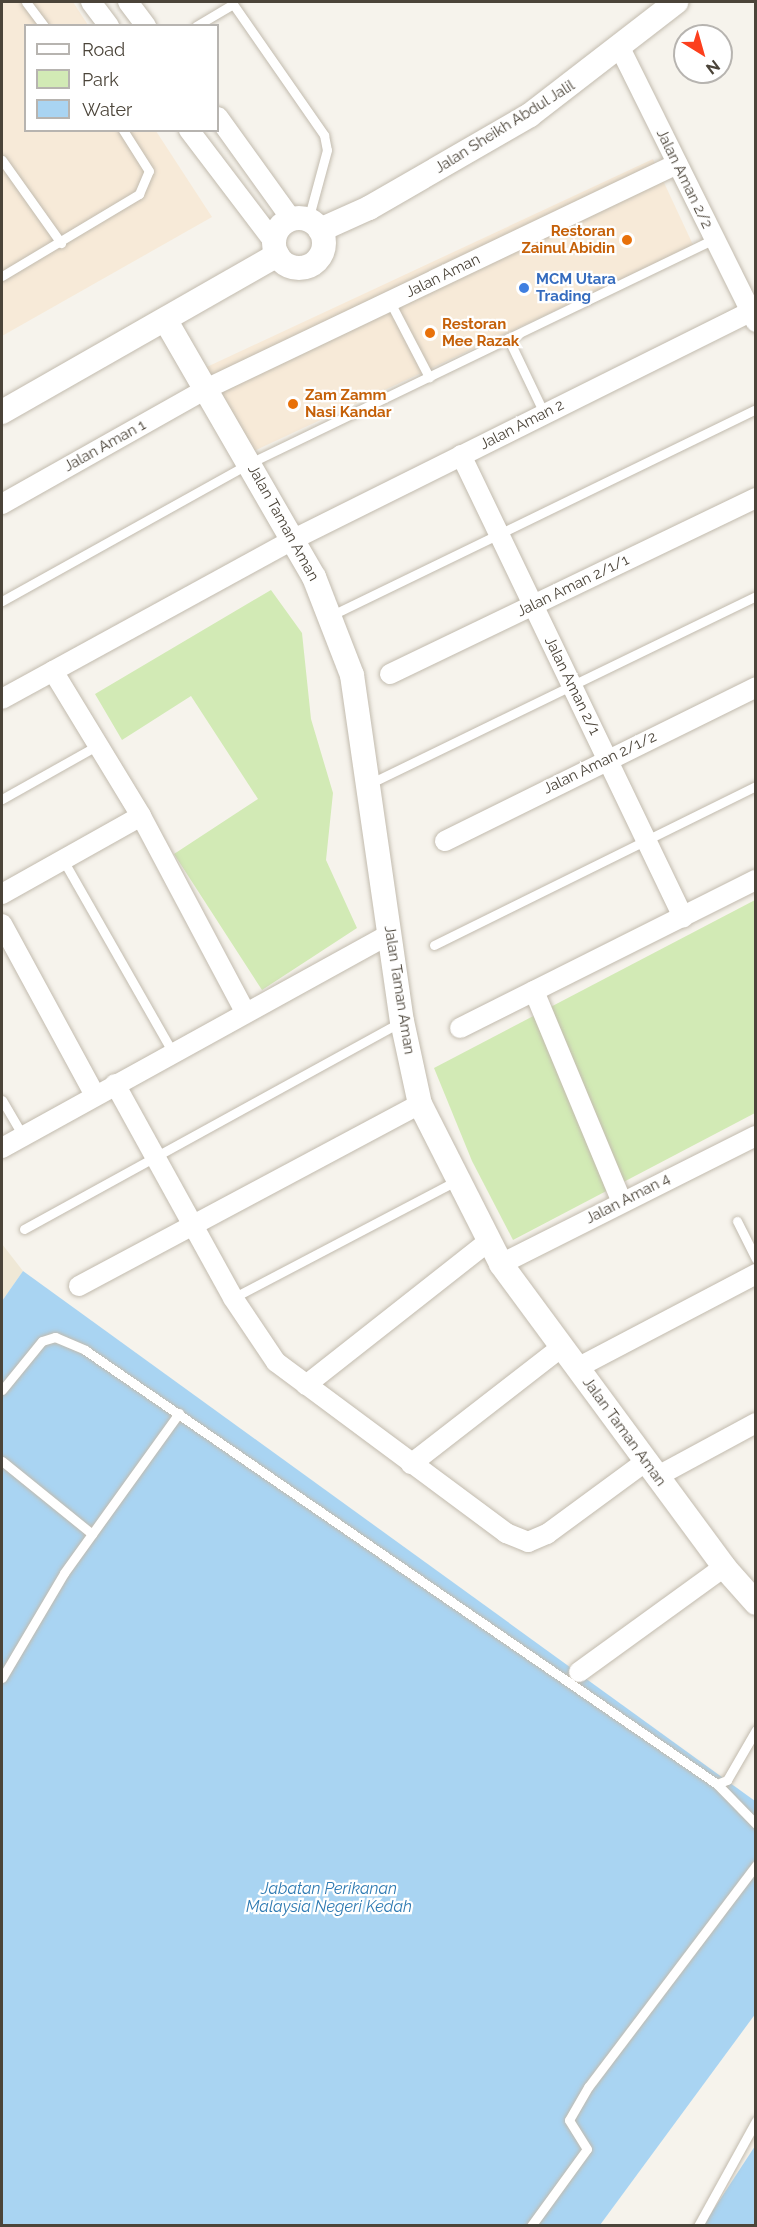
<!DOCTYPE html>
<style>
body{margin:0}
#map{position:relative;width:757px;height:2227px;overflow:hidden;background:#f6f3ec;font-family:Raleway,sans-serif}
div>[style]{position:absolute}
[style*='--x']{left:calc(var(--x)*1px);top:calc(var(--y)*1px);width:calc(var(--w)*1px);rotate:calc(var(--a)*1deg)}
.commercial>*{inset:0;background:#f7ead8;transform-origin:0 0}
.education>*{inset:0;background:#efe8d6}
.green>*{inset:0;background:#d2eab5}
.water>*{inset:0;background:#a9d4f2}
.roads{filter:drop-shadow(0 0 2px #c2bbae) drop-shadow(0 0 2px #c2bbae)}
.service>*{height:9px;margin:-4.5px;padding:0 4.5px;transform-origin:4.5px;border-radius:4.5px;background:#fff}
.minor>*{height:20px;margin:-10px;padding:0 10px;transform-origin:10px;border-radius:10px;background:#fff}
.tertiary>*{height:24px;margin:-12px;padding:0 12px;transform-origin:12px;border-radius:12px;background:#fff}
.tertiary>.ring{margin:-12px;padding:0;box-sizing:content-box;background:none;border:24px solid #fff;border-radius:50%}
.dots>*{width:16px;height:16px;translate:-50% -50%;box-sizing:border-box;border:3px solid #fff;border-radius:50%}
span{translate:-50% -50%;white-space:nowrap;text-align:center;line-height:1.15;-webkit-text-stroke:4.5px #fff;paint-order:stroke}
.street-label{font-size:15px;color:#4b4439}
.food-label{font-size:15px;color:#c56008;font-weight:700}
.right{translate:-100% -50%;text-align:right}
.left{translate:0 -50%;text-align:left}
.shop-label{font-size:15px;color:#366cbe;font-weight:700}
.water-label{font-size:16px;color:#2e7ab2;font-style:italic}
.frame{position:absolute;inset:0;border:3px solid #4b4439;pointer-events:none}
.legend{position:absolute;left:24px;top:24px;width:195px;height:108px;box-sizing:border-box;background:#fff;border:2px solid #b7b4b0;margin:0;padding:8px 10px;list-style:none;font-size:18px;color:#4b4439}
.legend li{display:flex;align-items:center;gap:12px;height:30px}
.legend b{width:30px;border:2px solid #b7b4b0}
.north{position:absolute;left:673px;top:24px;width:60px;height:60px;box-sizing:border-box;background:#fff;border:2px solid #b7b4b0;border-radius:50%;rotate:143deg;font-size:16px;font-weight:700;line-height:24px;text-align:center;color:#4b4439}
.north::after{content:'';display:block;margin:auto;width:21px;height:27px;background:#fc3f1d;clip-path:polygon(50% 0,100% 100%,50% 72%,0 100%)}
</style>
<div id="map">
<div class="commercial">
<div style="clip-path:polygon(2px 2px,73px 2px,88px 25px,26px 26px,26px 130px,156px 131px,212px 217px,2px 336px)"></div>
<div style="left:653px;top:159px;width:96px;height:493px;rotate:65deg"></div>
</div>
<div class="education">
<div style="clip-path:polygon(2px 1244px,23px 1271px,2px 1301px)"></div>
</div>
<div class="green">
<div style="clip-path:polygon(271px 590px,302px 633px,311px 719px,333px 793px,326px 860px,357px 928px,262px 990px,174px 854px,258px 799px,191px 696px,122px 740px,95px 694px)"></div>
<div style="clip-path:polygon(755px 900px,755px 1113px,513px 1240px,472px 1161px,434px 1068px)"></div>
</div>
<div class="water">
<div style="clip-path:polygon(23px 1271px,755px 1801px,756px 2013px,600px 2225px,2px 2226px,2px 1301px)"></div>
<div style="clip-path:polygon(755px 2146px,755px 2225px,704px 2225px,704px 2224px)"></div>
</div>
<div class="roads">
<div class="service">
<div style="--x:26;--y:2;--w:30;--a:53"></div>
<div style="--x:196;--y:26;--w:43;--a:-30.7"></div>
<div style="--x:233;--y:4;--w:160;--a:55.2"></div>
<div style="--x:324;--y:135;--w:15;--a:79"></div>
<div style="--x:327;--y:150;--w:73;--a:105.2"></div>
<div style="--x:2;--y:160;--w:102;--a:54.6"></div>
<div style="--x:2;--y:276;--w:160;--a:-30.9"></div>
<div style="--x:139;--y:194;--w:25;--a:-67"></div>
<div style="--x:149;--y:171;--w:49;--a:-122.4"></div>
<div style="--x:390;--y:302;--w:85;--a:62.5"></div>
<div style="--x:508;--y:338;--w:83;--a:64.4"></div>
<div style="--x:2;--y:601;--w:284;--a:-29.1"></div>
<div style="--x:250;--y:463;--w:515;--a:-25.77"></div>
<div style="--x:332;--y:615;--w:471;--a:-25.9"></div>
<div style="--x:371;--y:783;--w:428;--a:-25.9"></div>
<div style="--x:2;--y:799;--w:112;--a:-29.3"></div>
<div style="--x:63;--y:860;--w:220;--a:60.3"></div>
<div style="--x:434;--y:945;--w:359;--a:-26.3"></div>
<div style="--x:2;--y:1100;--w:42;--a:59.7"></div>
<div style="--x:737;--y:1221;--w:42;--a:63.4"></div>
<div style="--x:24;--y:1229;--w:429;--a:-28.8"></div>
<div style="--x:233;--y:1298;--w:252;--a:-27.7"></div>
<div style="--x:2;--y:1390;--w:63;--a:-50.8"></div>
<div style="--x:42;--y:1341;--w:14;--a:-17"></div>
<div style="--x:55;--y:1337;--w:33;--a:23"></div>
<div style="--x:85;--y:1350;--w:767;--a:34.48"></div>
<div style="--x:717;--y:1784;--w:56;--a:45.7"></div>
<div style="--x:2;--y:1461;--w:116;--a:39"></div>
<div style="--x:2;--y:1678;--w:122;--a:-59.4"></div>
<div style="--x:64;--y:1573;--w:197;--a:-54.3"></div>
<div style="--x:717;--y:1784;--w:11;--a:-22"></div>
<div style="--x:727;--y:1780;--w:58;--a:-59.9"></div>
<div style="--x:531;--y:2226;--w:95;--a:-54"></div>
<div style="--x:587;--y:2149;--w:34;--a:-122"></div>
<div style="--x:569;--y:2120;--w:39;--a:-60"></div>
<div style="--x:589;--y:2086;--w:277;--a:-52.9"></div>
<div style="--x:698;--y:2226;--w:120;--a:-61.1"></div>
</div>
<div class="minor">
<div style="--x:91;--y:2;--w:30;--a:53"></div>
<div style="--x:128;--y:2;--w:30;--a:53"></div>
<div style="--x:620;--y:48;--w:306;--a:63.6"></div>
<div style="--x:218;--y:117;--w:127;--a:54.3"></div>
<div style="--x:189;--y:130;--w:141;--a:52.8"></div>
<div style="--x:461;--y:455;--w:513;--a:64.33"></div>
<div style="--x:2;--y:504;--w:236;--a:-29.4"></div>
<div style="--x:208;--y:388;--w:520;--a:-25.53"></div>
<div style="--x:53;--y:671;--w:170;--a:58.7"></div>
<div style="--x:141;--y:816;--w:220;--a:62"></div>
<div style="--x:390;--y:674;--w:406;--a:-25.7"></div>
<div style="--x:2;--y:699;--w:333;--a:-28.7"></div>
<div style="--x:294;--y:539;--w:516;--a:-26.47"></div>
<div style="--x:445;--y:841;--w:347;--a:-26.3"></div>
<div style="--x:2;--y:894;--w:159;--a:-29.3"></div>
<div style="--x:2;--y:924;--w:195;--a:61.5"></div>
<div style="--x:534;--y:991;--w:229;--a:67.4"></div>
<div style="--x:460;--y:1028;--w:331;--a:-26.6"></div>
<div style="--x:115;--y:1084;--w:244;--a:61.1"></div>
<div style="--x:233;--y:1298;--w:77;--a:56.1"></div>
<div style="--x:276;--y:1362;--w:287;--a:36.6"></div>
<div style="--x:506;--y:1533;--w:24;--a:22"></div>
<div style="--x:528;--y:1542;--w:21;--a:-23"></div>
<div style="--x:547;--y:1534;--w:122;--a:-36.3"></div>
<div style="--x:2;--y:1148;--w:443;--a:-28.9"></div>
<div style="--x:501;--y:1264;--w:285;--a:-26.7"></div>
<div style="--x:79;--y:1286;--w:387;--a:-28.1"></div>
<div style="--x:577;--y:1368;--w:202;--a:-27.7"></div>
<div style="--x:306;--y:1385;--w:231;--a:-38.2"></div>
<div style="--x:411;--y:1464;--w:191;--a:-37.8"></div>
<div style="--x:656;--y:1477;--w:114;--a:-28.4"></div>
<div style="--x:579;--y:1672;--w:179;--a:-35.9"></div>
</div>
<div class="tertiary">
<div class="ring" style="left:274px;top:218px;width:26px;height:26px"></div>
<div style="--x:320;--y:230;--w:54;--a:-24.2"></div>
<div style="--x:369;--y:208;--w:186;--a:-30"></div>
<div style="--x:530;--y:115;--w:185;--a:-37.7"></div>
<div style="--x:166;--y:321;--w:296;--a:60"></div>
<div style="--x:314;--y:577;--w:105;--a:68.8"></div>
<div style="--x:352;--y:675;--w:350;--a:81.8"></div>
<div style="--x:402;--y:1021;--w:85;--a:77.8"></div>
<div style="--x:420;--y:1104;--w:179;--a:63.1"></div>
<div style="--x:501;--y:1264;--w:376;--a:53.6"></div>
<div style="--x:724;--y:1567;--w:48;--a:48.4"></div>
<div style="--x:2;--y:412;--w:317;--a:-29.7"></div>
</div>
</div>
<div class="dots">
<div style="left:627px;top:240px;background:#e8710a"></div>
<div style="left:524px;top:288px;background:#3f7fe0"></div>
<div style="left:430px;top:333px;background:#e8710a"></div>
<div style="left:293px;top:404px;background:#e8710a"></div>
</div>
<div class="street-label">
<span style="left:505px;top:127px;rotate:-32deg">Jalan Sheikh Abdul Jalil</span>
<span style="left:684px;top:179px;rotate:64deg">Jalan Aman 2/2</span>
<span style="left:443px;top:276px;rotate:-26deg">Jalan Aman</span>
<span style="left:522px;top:425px;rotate:-27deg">Jalan Aman 2</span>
<span style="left:105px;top:446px;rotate:-29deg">Jalan Aman 1</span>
<span style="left:283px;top:523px;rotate:61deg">Jalan Taman Aman</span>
<span style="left:573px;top:586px;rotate:-26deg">Jalan Aman 2/1/1</span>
<span style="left:572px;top:686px;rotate:64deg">Jalan Aman 2/1</span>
<span style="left:600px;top:763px;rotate:-26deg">Jalan Aman 2/1/2</span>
<span style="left:399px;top:990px;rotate:81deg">Jalan Taman Aman</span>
<span style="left:628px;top:1199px;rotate:-27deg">Jalan Aman 4</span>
<span style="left:624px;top:1432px;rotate:54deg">Jalan Taman Aman</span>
</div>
<div class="food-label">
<span class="right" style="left:615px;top:240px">Restoran<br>Zainul Abidin</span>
<span class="left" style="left:442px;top:333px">Restoran<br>Mee Razak</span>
<span class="left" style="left:305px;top:404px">Zam Zamm<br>Nasi Kandar</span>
</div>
<div class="shop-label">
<span class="left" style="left:536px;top:288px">MCM Utara<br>Trading</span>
</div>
<div class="water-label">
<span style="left:329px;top:1898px">Jabatan Perikanan<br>Malaysia Negeri Kedah</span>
</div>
<div class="frame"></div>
<ul class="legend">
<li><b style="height:8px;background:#fff"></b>Road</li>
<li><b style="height:16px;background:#d2eab5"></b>Park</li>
<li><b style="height:16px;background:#a9d4f2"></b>Water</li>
</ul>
<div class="north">N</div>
</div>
